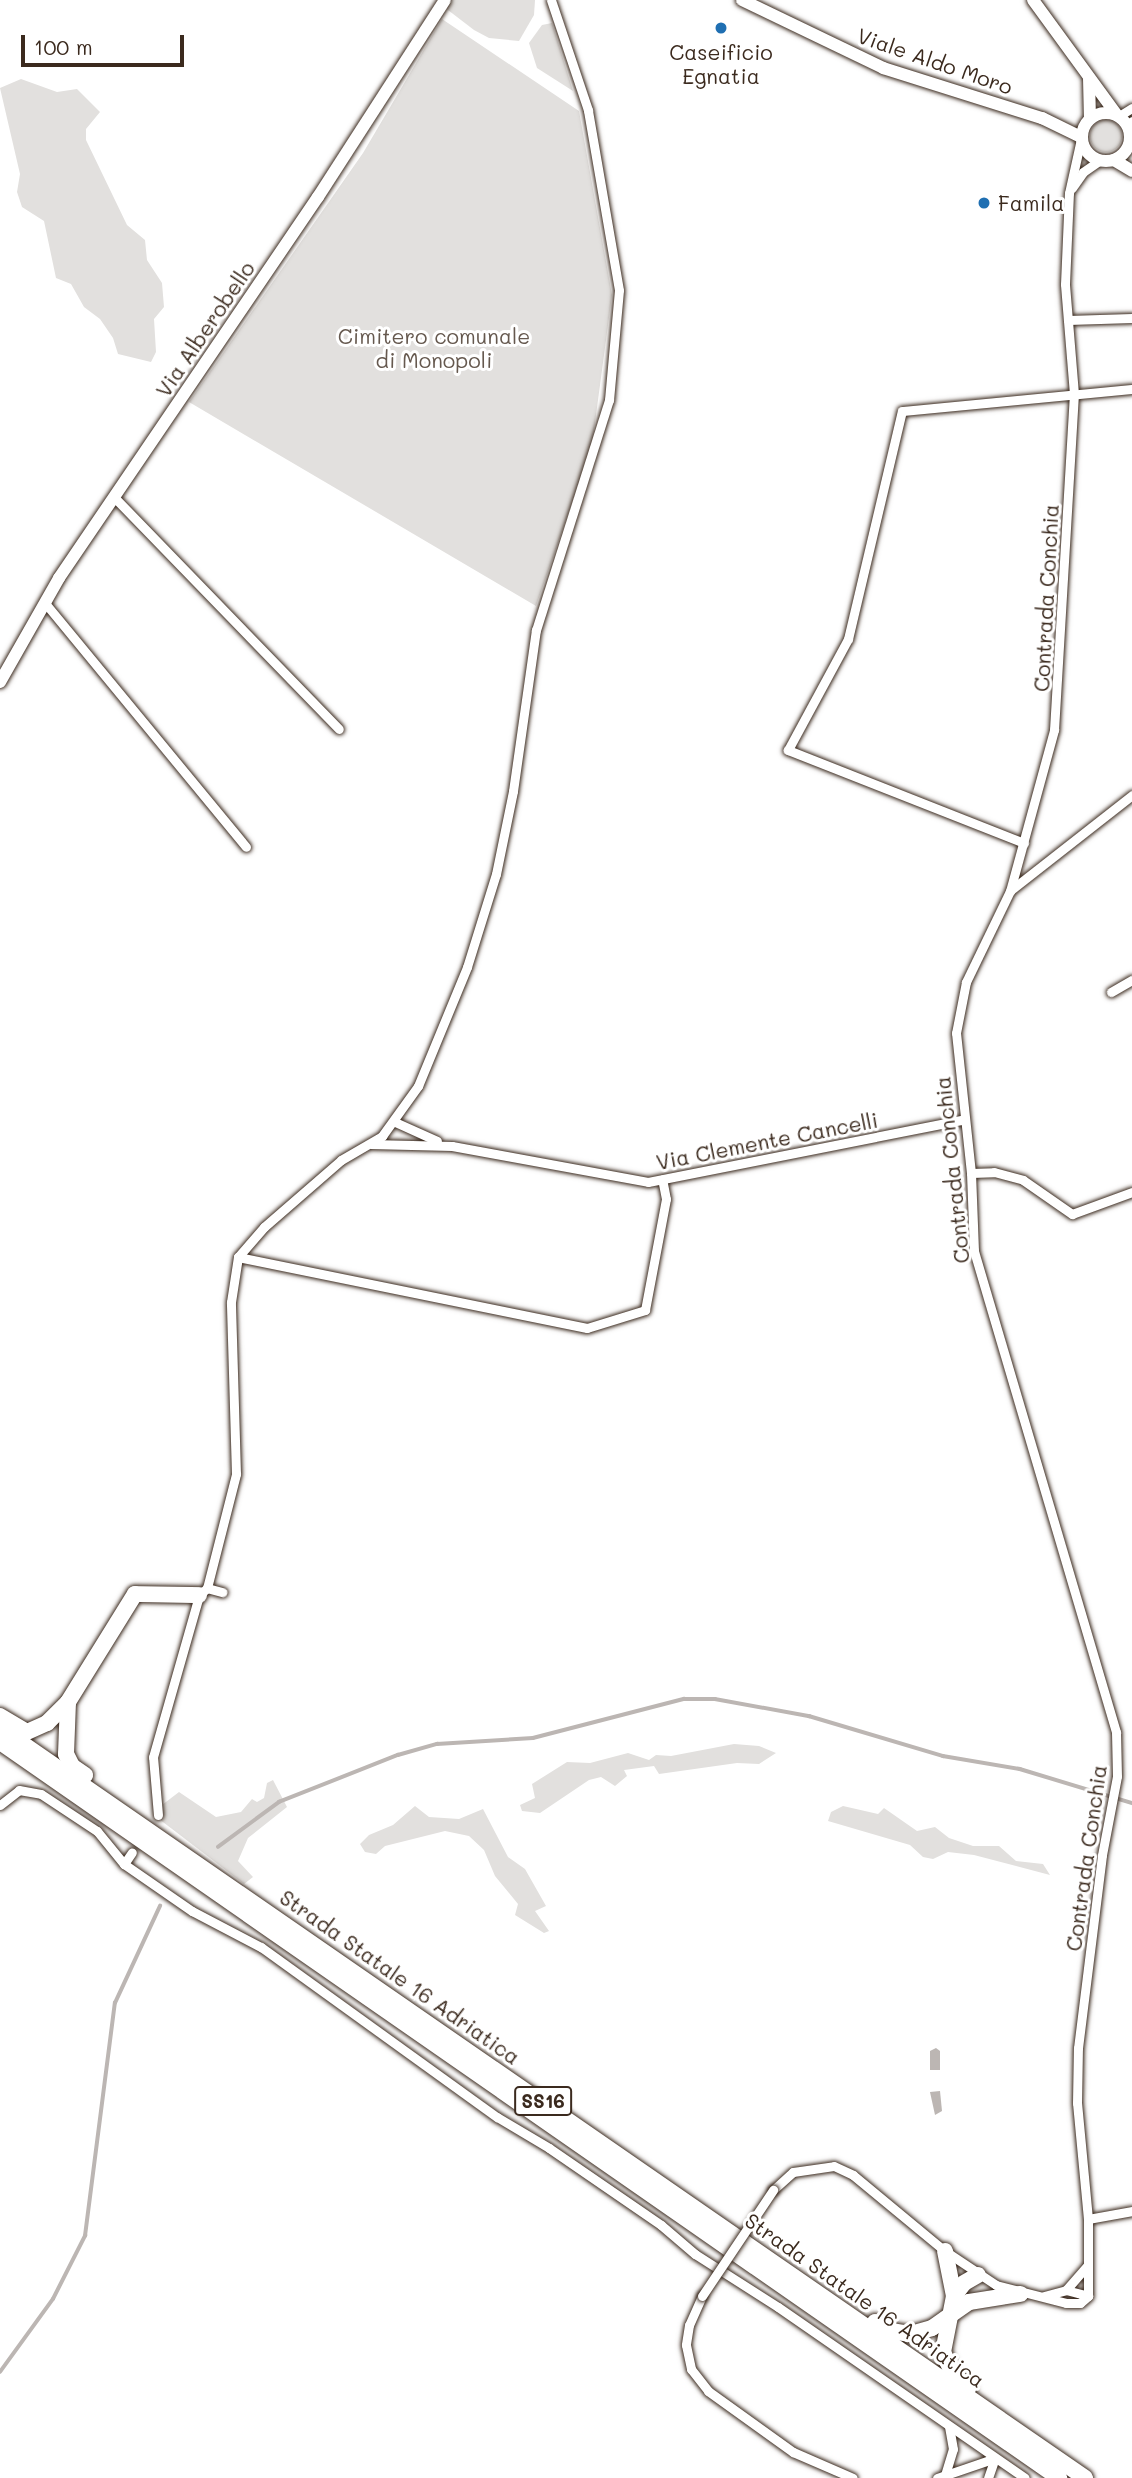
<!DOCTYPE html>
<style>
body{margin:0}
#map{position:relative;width:1132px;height:2478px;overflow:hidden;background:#fff;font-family:Mali,sans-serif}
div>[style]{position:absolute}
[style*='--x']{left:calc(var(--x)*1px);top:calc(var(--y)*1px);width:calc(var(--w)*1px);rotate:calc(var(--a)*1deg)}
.green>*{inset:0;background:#e2e0de}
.round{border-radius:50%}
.water>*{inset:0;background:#bcb6b3}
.stream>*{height:3.5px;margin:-1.75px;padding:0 1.75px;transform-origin:1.75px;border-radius:1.75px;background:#bcb6b3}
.roads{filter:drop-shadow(0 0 2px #3b2a1e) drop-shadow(0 0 2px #3b2a1e)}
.street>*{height:9px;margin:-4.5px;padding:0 4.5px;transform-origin:4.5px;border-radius:4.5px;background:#fff}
.secondary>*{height:12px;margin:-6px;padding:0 6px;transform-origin:6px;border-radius:6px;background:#fff}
.secondary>.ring{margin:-6px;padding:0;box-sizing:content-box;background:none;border:12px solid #fff;border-radius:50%}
.highway>*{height:16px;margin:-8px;padding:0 8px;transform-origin:8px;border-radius:8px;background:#fff}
.bridges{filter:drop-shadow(0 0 2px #3b2a1e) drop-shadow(0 0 2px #3b2a1e)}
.street-bridge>*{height:9px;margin:-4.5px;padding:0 4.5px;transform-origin:4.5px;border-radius:4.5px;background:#fff}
.dots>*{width:19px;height:19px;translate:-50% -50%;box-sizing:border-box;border:4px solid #fff;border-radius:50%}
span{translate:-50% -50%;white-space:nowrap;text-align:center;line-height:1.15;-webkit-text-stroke:6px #fff;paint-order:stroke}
.shield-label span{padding:2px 5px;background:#fff;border:2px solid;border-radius:5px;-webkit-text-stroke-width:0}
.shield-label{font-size:19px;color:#3b2a1e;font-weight:700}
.poi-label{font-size:21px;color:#3b2a1e}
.left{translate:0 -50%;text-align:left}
.street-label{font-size:21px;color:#3b2a1e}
.park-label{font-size:21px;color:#65584e}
.scale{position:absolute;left:21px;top:35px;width:163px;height:32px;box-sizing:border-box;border:4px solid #3b2a1e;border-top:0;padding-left:9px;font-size:21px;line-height:24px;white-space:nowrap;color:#3b2a1e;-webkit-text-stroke:5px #fff;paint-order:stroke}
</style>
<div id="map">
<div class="green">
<div style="clip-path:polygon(449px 0,535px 0,534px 15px,519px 41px,489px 38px,474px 30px,444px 7px)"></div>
<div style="clip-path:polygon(442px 19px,579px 111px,612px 295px,592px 445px,536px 606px,189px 402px,363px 153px)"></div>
<div style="clip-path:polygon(552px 23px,573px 91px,537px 68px,529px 43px,542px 25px)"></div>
<div style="clip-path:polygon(21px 79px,57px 92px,77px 89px,100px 112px,86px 129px,86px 140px,127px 225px,145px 240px,147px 260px,162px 283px,164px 307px,154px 319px,156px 352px,151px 362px,118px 354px,113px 338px,100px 319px,84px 307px,71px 284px,56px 278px,44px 221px,22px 207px,17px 192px,20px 174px,0 88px)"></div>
<div class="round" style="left:1090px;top:120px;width:32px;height:32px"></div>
<div style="clip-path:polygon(734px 1744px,759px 1746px,776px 1753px,759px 1764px,737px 1763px,659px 1774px,654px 1766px,624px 1770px,627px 1776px,615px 1786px,601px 1777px,589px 1780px,540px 1813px,522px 1811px,520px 1805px,535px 1798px,532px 1784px,567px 1762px,590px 1763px,628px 1753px,649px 1760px,656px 1755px,671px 1756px)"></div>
<div style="clip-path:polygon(273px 1780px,287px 1807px,248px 1838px,238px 1861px,253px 1877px,244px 1884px,159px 1819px,162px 1805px,179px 1792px,216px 1817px,241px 1812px,252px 1799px,257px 1802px,264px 1798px,267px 1783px)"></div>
<div style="clip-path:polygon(415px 1806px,429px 1817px,459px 1819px,483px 1809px,508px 1857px,525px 1869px,546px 1906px,535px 1911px,549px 1931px,544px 1933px,515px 1915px,518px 1904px,495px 1876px,484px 1850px,469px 1836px,445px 1831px,385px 1846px,376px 1854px,365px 1852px,360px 1844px,369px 1835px,393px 1825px)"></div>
<div style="clip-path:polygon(843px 1806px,878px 1814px,884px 1808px,917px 1831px,935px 1827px,949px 1838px,973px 1846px,999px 1846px,1016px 1861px,1043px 1864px,1050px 1875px,974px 1855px,948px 1852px,933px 1859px,923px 1857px,910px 1845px,828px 1821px,831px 1812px)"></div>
</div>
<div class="water">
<div style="clip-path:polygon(936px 2048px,940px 2051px,940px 2070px,930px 2070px,930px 2051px)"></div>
<div style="clip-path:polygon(940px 2091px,942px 2111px,935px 2115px,930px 2092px)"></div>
</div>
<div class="stream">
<div style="--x:218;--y:1847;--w:76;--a:-36.4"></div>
<div style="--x:279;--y:1802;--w:128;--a:-21.6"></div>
<div style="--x:398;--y:1755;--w:41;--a:-15.8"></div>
<div style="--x:437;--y:1744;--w:96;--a:-3.6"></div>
<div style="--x:533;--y:1738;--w:156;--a:-14.5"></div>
<div style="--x:684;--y:1699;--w:31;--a:0"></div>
<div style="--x:715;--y:1699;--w:96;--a:10.3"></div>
<div style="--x:809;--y:1716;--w:140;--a:16.6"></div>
<div style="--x:943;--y:1756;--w:78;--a:9.6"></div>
<div style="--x:1020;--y:1769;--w:117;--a:16.9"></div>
<div style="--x:0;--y:2372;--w:90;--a:-54"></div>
<div style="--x:53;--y:2299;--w:71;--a:-63.1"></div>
<div style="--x:85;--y:2236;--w:235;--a:-82.7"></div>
<div style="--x:115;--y:2003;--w:107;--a:-65.1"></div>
</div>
<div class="roads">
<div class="street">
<div style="--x:1119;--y:116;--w:15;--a:-32"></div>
<div style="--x:1128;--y:128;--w:8;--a:-60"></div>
<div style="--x:1072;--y:188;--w:19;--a:-55"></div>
<div style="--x:1083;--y:172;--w:21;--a:-35"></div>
<div style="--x:1068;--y:320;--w:64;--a:-1.8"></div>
<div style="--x:114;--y:497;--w:323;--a:45.9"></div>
<div style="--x:45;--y:603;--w:316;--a:50.5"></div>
<div style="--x:1024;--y:843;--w:254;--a:-158.5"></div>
<div style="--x:788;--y:750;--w:126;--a:-61.6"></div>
<div style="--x:848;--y:639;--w:234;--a:-76.7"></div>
<div style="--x:902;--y:411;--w:231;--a:-5.5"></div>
<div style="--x:1011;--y:890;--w:154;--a:-38.1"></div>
<div style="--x:1111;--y:992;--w:24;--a:-30"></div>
<div style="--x:395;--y:1122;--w:46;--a:24.3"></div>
<div style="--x:371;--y:1144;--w:81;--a:1.4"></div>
<div style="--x:452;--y:1146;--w:199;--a:10.4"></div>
<div style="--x:648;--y:1182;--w:323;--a:-11.2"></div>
<div style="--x:971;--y:1173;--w:23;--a:-2"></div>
<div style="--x:994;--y:1172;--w:30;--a:15"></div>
<div style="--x:1023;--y:1180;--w:60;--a:34.8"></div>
<div style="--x:1072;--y:1214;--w:64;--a:-20.1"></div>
<div style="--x:238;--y:1257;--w:356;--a:11.5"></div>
<div style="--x:587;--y:1328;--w:61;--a:-17.2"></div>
<div style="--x:645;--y:1310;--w:113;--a:-79.3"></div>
<div style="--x:666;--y:1199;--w:20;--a:-101"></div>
<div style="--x:207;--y:1588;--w:16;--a:15"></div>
<div style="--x:0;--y:1805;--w:24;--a:-38"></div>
<div style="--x:19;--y:1790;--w:22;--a:10"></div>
<div style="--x:41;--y:1794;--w:67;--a:33.5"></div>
<div style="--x:97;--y:1831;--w:43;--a:50.7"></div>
<div style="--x:124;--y:1864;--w:83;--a:34.7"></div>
<div style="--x:192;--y:1911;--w:78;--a:27.6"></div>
<div style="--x:261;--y:1947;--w:291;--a:35.8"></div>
<div style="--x:497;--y:2117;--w:61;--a:30.8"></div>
<div style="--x:549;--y:2148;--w:136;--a:34.5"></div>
<div style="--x:661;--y:2225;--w:45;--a:40.5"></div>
<div style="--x:695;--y:2254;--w:98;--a:32.6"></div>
<div style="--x:778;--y:2307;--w:300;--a:34.7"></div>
<div style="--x:158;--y:1815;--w:58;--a:-94.9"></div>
<div style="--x:153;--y:1757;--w:168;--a:-74.1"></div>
<div style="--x:199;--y:1595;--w:11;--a:-41"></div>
<div style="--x:207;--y:1588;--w:118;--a:-75.7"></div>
<div style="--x:236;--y:1474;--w:172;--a:-91.7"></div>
<div style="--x:231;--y:1302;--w:46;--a:-81.2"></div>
<div style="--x:238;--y:1257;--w:40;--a:-49"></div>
<div style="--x:264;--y:1227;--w:102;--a:-41"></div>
<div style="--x:341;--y:1160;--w:48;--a:-30.3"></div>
<div style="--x:382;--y:1136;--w:62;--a:-54.2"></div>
<div style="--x:418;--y:1086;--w:129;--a:-67.6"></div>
<div style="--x:467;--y:967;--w:97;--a:-72.7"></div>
<div style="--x:496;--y:874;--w:85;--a:-78.4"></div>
<div style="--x:513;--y:791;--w:163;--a:-81.9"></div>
<div style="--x:536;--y:630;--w:241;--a:-72.4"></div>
<div style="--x:609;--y:400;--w:110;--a:-84.8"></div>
<div style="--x:619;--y:290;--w:183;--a:-99.8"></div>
<div style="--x:588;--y:110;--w:116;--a:-108.6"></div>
<div style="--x:124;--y:1864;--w:14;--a:-56"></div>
<div style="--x:773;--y:2190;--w:27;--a:-42"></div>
<div style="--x:793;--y:2172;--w:41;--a:-8.3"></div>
<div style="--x:834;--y:2166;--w:21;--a:25"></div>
<div style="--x:853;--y:2175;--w:119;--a:39.6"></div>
<div style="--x:945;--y:2251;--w:61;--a:33.7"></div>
<div style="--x:996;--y:2285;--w:72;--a:14.4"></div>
<div style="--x:1066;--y:2303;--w:14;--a:0"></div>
<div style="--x:1080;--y:2303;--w:11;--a:-41"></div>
<div style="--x:1088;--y:2296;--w:77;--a:-90"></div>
<div style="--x:1088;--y:2219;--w:117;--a:-95.4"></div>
<div style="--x:1077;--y:2103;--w:55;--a:-89"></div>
<div style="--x:1078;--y:2048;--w:194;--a:-82.9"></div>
<div style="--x:1102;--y:1855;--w:80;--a:-79.2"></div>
<div style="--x:1117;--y:1776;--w:44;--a:-91.3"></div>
<div style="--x:1116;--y:1732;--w:502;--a:-106.45"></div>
<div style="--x:974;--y:1251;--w:78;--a:-92.2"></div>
<div style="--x:971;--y:1173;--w:141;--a:-96.1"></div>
<div style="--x:956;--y:1033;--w:52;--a:-78.9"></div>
<div style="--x:966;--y:982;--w:101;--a:-64.2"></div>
<div style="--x:1010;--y:891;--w:167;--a:-74.7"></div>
<div style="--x:1054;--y:730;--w:337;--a:-86.6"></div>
<div style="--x:1074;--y:394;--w:110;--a:-94.7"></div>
<div style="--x:1065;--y:284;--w:91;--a:-87.5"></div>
<div style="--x:1069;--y:193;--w:55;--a:-77.5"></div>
<div style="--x:1088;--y:2219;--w:45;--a:-10.3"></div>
<div style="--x:1066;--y:2290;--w:23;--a:15"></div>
<div style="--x:702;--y:2296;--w:32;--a:114"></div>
<div style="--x:689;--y:2325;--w:20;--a:99"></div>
<div style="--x:686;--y:2345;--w:25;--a:78"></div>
<div style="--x:691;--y:2369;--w:28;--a:52"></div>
<div style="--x:708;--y:2391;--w:105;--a:35.7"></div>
<div style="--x:793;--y:2452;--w:65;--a:23.4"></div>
<div style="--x:1044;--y:2296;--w:23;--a:-15"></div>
<div style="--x:1066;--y:2290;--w:33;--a:-49"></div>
<div style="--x:945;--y:2475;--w:27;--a:-73"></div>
<div style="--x:953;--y:2449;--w:23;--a:-100"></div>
<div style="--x:937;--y:2478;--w:61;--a:-19"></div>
<div style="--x:988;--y:2478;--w:21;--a:-71"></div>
</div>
<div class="secondary">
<div style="--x:742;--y:0;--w:157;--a:25.7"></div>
<div style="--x:883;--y:68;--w:167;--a:17.5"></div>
<div style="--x:1042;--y:118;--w:43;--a:26"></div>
<div style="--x:1033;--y:0;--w:142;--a:53.9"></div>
<div style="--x:1089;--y:78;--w:40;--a:88.6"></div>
<div class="ring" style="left:1082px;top:113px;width:36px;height:36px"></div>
<div style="--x:1114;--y:160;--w:21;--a:31"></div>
<div style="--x:0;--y:682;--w:120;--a:-60.4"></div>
<div style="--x:59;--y:578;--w:461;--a:-55.8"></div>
<div style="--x:318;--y:197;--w:234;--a:-57.2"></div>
</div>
<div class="highway">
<div style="--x:68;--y:1702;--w:52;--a:92.2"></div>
<div style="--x:66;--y:1754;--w:13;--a:63"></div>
<div style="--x:72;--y:1766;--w:16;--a:35"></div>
<div style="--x:0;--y:1716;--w:31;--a:31"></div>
<div style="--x:27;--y:1732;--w:22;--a:-24"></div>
<div style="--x:47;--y:1723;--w:30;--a:-45"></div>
<div style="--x:68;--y:1702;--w:127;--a:-58.2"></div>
<div style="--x:135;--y:1594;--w:64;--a:0.9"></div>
<div style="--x:0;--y:1728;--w:1319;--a:34.65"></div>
<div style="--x:0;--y:1742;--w:1290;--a:34.8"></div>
<div style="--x:945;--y:2251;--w:46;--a:78.7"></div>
<div style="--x:954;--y:2296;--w:57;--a:101.1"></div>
<div style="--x:943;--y:2352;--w:22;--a:66"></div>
<div style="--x:952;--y:2372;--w:23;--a:45"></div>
<div style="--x:954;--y:2296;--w:16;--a:-52"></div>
<div style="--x:964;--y:2283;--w:16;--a:-30"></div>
<div style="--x:875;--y:2322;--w:18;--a:29"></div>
<div style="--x:891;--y:2331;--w:20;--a:9"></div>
<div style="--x:911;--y:2334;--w:22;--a:-16"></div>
<div style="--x:932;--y:2328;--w:45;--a:-35.1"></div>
<div style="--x:969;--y:2302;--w:52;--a:-8.9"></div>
</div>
</div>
<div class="bridges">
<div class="street-bridge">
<div style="--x:702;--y:2296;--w:128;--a:-56.2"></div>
</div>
</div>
<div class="dots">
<div style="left:721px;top:28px;background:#1f6fb2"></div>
<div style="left:984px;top:203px;background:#1f6fb2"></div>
</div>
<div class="shield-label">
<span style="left:543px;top:2101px">SS16</span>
</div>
<div class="poi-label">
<span style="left:721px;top:64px">Caseificio<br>Egnatia</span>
<span class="left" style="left:998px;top:203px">Famila</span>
</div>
<div class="street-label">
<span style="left:935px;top:61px;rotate:19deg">Viale Aldo Moro</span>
<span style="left:205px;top:329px;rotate:-56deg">Via Alberobello</span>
<span style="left:1046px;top:598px;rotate:-87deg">Contrada Conchia</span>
<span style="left:767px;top:1141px;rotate:-11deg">Via Clemente Cancelli</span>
<span style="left:952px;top:1170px;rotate:-96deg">Contrada Conchia</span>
<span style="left:1086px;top:1858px;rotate:-82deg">Contrada Conchia</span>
<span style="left:400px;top:1977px;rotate:35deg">Strada Statale 16 Adriatica</span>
<span style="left:865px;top:2300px;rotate:35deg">Strada Statale 16 Adriatica</span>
</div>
<div class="park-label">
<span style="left:434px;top:348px">Cimitero comunale<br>di Monopoli</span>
</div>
<div class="scale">100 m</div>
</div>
